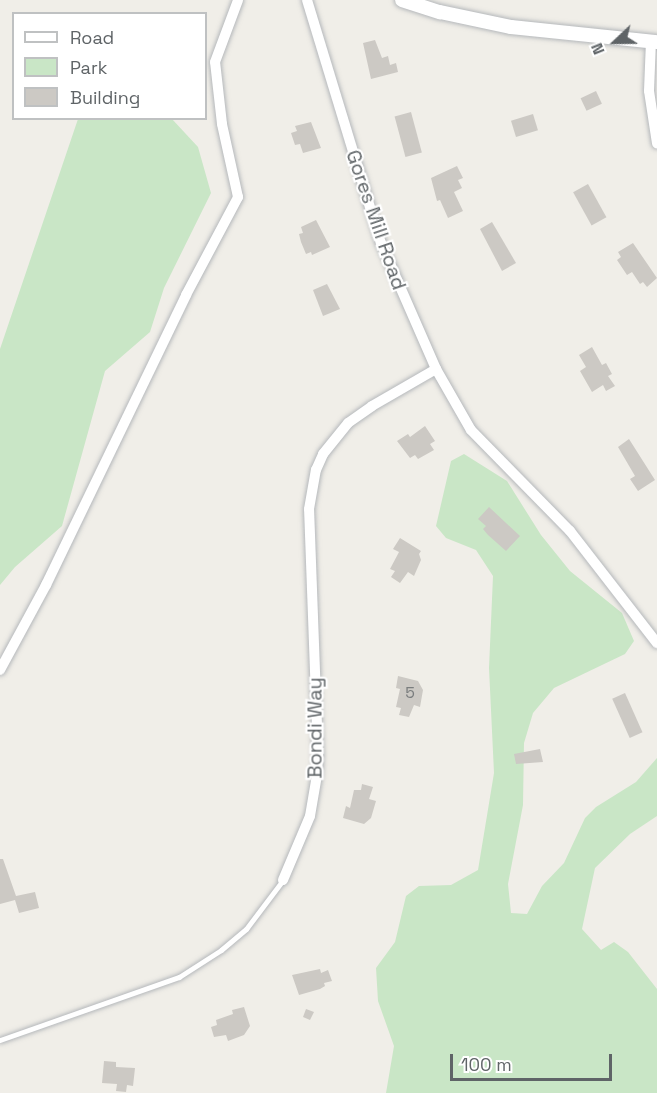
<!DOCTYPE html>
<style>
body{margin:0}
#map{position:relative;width:657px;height:1093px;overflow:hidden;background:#f0eee8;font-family:"Space Grotesk",sans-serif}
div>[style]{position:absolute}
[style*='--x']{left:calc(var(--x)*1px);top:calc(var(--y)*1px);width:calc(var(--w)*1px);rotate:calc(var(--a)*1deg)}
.green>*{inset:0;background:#c9e6c6}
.building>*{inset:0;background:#ccc9c4;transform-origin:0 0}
.roads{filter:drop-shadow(0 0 2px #b5b8bb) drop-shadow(0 0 2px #b5b8bb)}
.service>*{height:5px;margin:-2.5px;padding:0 2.5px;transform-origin:2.5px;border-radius:2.5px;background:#fff}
.minor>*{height:10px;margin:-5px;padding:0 5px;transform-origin:5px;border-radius:5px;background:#fff}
.tertiary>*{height:14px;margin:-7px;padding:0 7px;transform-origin:7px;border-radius:7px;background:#fff}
span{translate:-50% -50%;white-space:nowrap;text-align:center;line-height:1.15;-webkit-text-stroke:4.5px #fff;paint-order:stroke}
.number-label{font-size:16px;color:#7a7d7e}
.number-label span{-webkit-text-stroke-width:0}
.street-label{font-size:20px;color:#5f6467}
.legend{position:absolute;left:12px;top:12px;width:195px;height:108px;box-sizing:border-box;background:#fff;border:2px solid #bfc1c2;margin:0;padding:8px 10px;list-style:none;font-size:18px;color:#5f6467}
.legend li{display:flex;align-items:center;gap:12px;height:30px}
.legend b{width:30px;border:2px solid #bfc1c2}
.north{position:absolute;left:585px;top:12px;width:60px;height:60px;-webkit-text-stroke:4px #fff;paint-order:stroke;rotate:248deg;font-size:16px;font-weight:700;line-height:24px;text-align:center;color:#5f6467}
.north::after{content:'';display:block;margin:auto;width:21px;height:27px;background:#5f6467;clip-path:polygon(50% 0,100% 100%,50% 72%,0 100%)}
.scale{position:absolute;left:450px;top:1054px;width:162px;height:27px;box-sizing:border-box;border:3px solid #5f6467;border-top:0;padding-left:8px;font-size:18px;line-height:21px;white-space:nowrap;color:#5f6467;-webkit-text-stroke:4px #fff;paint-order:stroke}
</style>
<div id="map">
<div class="green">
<div style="clip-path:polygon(78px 119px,172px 119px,198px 147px,211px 193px,164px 288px,150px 332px,105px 371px,62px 526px,15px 567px,0 585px,0 349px)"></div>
<div style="clip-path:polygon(464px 454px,507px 481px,541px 535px,570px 571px,622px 613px,634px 641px,625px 654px,554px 688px,533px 713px,524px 743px,523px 805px,508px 884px,511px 913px,527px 914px,542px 886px,564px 863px,585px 818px,596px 807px,636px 782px,657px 758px,657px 816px,630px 834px,595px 868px,582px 929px,601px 950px,614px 942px,628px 952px,657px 989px,657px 1093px,386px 1093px,394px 1046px,378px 1001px,376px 968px,395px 942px,406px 896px,419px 886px,451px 885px,478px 870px,494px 773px,489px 668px,493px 576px,476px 550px,446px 538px,436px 526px,451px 461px)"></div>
</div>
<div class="building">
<div style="clip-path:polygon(375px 40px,382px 58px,388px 56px,390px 65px,396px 63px,398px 72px,371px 79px,363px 43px)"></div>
<div style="left:596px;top:91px;width:14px;height:17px;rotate:65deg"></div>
<div style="left:411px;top:112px;width:42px;height:17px;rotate:75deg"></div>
<div style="left:533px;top:114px;width:17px;height:23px;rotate:73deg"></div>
<div style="clip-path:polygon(311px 122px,321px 148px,303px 153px,300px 144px,295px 145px,291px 133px,297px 131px,295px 126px)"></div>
<div style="clip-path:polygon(457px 166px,463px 178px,458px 180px,462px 188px,454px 192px,463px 211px,448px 218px,440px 200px,437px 201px,431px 178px)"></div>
<div style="left:588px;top:184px;width:38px;height:17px;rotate:61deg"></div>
<div style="clip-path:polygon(316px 220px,330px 247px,312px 255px,311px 252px,306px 254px,301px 242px,299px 234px,303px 233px,301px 227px)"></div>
<div style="clip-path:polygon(492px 222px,516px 263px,502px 271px,480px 229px)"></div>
<div style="clip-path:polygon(633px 243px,657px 278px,647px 287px,643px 282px,640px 284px,632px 272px,627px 275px,617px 260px,621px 257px,618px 252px)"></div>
<div style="clip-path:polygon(327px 284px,340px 309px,323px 316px,313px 290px)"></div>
<div style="clip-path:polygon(592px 347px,602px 365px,606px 363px,612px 374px,608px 376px,615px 386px,606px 391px,603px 385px,592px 392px,580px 371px,586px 367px,579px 355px)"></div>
<div style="clip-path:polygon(425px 426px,435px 441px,430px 444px,434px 450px,418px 459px,415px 455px,410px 458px,397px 441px,408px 434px,410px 437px)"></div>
<div style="clip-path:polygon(629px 439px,655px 480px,638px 491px,630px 479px,635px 476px,618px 447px)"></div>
<div style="clip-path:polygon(489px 507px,520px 536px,506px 551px,488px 535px,483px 529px,486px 526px,478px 519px)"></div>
<div style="clip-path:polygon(400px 538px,421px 551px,419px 554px,421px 560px,414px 576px,408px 572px,400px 583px,391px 577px,395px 571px,390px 569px,399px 552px,393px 549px)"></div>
<div style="clip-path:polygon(398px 676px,418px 681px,423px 690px,420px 707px,414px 705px,409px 717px,399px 715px,401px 708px,396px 707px,400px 689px,396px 688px)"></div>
<div style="left:625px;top:693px;width:43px;height:14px;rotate:66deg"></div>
<div style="clip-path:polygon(540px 749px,543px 762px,516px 764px,514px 754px)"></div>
<div style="clip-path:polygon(362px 784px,373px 787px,369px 799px,376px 801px,371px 818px,364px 824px,343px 818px,346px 806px,350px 808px,354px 790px,361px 790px)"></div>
<div style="clip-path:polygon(0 859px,3px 859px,16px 896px,35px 892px,39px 908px,19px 913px,15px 900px,0 904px)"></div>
<div style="clip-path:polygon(320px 969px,321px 973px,328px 970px,332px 981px,324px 983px,325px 986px,320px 989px,299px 995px,292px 975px)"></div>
<div style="clip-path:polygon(244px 1007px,250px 1026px,244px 1035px,228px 1041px,226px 1035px,214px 1037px,211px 1027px,217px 1025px,216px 1020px,233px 1014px,232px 1010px)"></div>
<div style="clip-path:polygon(306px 1009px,314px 1012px,310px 1020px,303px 1017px)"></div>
<div style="clip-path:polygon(104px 1061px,116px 1062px,116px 1067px,135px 1068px,133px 1086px,127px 1085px,126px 1092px,116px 1091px,117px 1084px,102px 1083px)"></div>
</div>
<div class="roads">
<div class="service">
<div style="--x:0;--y:1040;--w:190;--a:-19.4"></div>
<div style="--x:179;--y:977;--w:50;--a:-32.7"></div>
<div style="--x:221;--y:950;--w:33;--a:-40"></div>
<div style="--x:246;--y:929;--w:61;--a:-52.9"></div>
</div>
<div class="minor">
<div style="--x:307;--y:0;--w:254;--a:73.1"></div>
<div style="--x:381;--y:243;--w:137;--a:66.4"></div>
<div style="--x:436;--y:369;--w:70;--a:60.2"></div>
<div style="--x:471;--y:430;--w:141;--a:45.6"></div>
<div style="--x:570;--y:531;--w:142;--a:52.2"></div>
<div style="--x:651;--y:41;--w:50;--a:92.3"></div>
<div style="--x:649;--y:91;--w:53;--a:81.3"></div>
<div style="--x:0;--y:670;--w:97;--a:-61.6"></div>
<div style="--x:46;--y:585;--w:322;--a:-64.2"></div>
<div style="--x:186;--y:295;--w:111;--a:-62"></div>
<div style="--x:238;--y:197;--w:75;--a:-102.4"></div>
<div style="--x:222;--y:124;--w:62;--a:-96.4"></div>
<div style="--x:215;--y:62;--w:66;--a:-69.6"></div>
<div style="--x:283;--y:880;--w:69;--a:-67.1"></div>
<div style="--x:310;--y:816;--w:42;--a:-80.3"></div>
<div style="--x:317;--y:775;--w:22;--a:-87"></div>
<div style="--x:318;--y:753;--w:244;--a:-92.1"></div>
<div style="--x:309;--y:509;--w:40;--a:-80"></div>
<div style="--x:316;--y:470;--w:17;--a:-66"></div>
<div style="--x:323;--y:454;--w:40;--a:-51"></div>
<div style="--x:348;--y:423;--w:29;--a:-35"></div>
<div style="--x:372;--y:406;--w:74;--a:-30"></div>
</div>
<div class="tertiary">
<div style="--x:402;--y:0;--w:40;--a:18"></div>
<div style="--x:440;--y:12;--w:73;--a:11.9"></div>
<div style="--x:511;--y:27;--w:147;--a:5.9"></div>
</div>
</div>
<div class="number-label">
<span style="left:410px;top:693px">5</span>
</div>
<div class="street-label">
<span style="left:376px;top:220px;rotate:71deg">Gores Mill Road</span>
<span style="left:315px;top:728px;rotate:-90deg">Bondi Way</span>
</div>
<ul class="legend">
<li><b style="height:8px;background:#fff"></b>Road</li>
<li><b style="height:16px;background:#c9e6c6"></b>Park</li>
<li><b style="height:16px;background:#ccc9c4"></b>Building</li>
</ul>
<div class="north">N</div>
<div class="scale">100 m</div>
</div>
